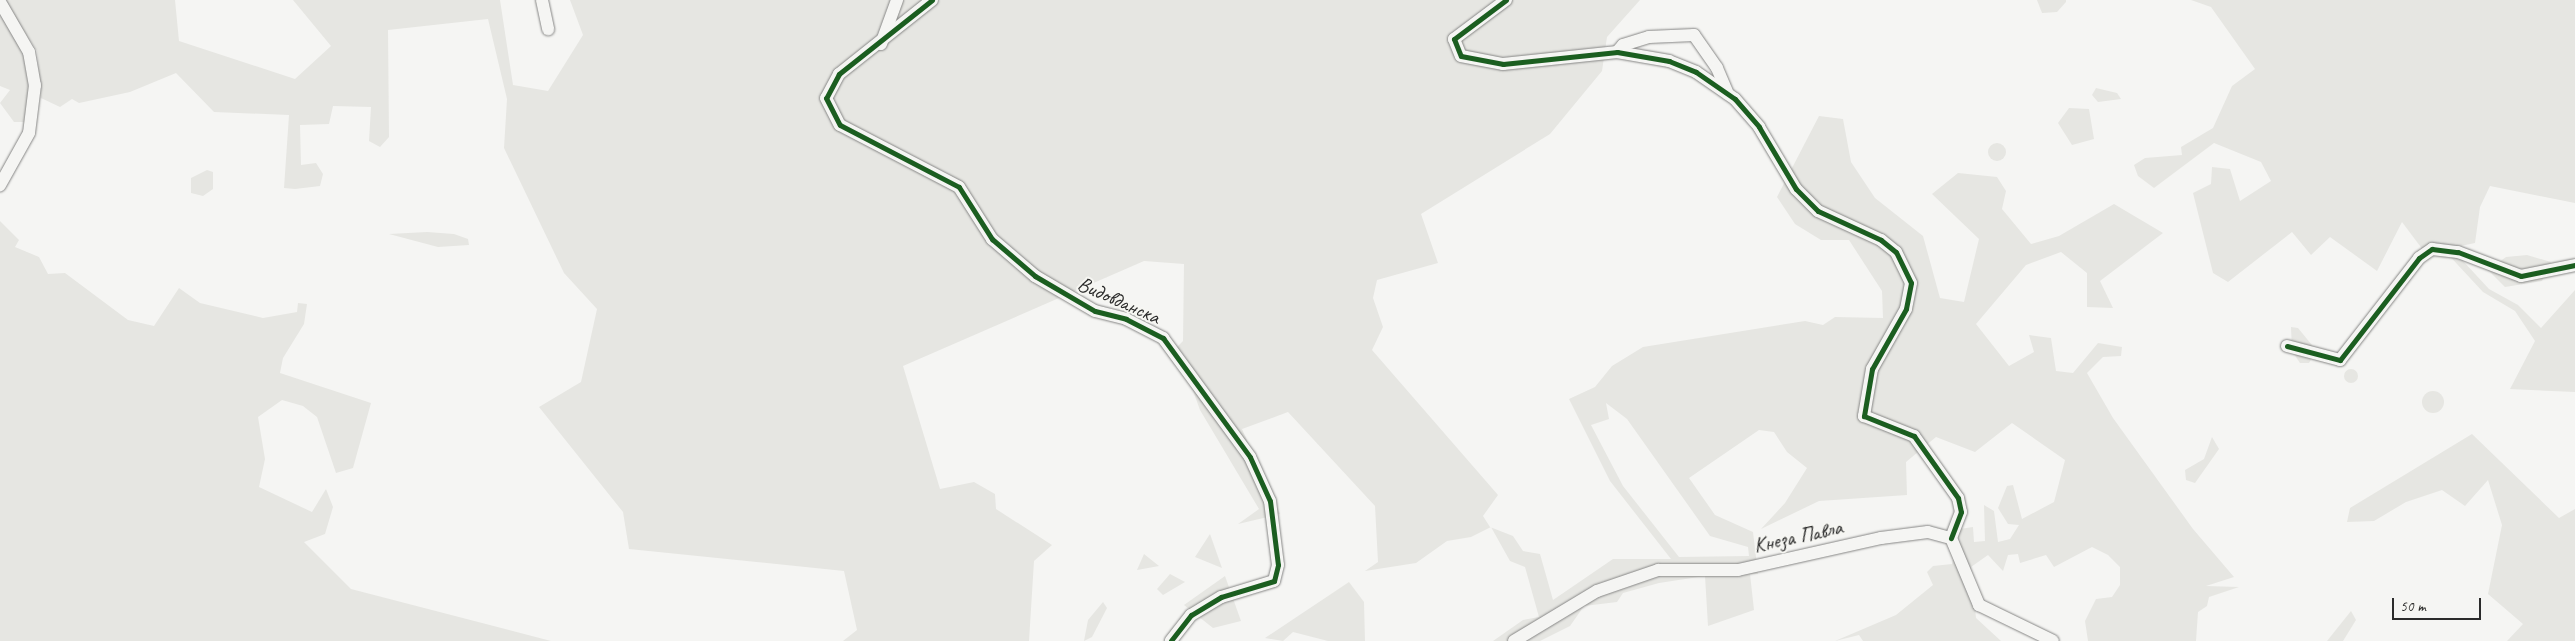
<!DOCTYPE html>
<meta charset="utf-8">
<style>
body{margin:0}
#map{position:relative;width:2575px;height:641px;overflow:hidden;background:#f5f5f3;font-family:Caveat,sans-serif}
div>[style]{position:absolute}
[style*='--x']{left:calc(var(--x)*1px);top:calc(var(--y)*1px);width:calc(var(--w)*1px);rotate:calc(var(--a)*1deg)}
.green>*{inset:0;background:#e6e6e2}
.round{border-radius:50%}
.roads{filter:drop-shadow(0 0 1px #868685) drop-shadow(0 0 1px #868685)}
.minor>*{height:12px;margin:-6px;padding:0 6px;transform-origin:6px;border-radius:6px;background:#f5f5f3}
.cycleway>*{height:5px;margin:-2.5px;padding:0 2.5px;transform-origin:2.5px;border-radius:2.5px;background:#1b5e20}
span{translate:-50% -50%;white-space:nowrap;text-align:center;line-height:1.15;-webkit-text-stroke:4px #f6f6f2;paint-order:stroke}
.street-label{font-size:21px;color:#2b2b2b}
.scale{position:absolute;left:2392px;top:598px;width:89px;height:22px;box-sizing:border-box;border:2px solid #2b2b2b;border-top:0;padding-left:6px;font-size:15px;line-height:18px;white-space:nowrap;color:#2b2b2b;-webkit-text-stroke:4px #f6f6f2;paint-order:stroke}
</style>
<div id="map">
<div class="green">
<div style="clip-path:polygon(evenodd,4px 0,175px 0,179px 41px,295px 79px,331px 46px,293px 0,500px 0,513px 85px,548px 91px,583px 35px,570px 0,1640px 0,1607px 37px,1602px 71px,1550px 134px,1421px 214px,1438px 263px,1377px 280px,1373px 298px,1383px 327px,1372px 350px,1498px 495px,1483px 516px,1490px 527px,1513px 536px,1523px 551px,1540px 554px,1553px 600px,1613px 559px,1671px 559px,1610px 481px,1569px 399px,1595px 387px,1612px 366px,1643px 347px,1805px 321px,1823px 325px,1835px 317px,1883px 318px,1882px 291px,1849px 240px,1821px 240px,1795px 224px,1777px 197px,1819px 116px,1843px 119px,1851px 162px,1875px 198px,1923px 236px,1940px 298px,1964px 302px,1979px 239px,1932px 194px,1958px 173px,1997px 177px,2006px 191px,2002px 209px,2031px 244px,2059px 236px,2114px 204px,2163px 233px,2100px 281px,2113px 308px,2087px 307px,2087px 273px,2061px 252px,2026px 265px,1976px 324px,2009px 366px,2034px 352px,2029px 335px,2051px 338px,2056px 371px,2073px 373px,2098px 343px,2122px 347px,2121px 356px,2103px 357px,2087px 373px,2113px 418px,2193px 529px,2234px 577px,2206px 586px,2239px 587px,2209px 597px,2207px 606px,2198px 612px,2196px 641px,2088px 641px,2085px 621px,2096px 599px,2112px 597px,2120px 585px,2120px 567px,2108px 555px,2092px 547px,2054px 567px,2046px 555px,2020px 563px,2018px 554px,2008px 555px,2003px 571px,1988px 555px,1971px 567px,1976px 618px,2001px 641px,1863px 641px,1859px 635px,1835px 641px,1896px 615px,1933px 585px,1927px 572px,1933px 566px,1952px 564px,1960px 529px,1973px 527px,1974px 542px,1985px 541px,1984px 505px,1994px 511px,1998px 542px,2010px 539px,2019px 525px,2008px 524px,1998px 508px,2007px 486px,2013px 485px,2022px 519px,2054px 502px,2065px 460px,2012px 423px,1975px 452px,1936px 437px,1906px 462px,1907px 495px,1819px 501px,1761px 529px,1785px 503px,1807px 468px,1787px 452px,1774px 432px,1759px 430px,1689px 478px,1715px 515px,1753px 532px,1758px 574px,1750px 574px,1754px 610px,1708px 626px,1705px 576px,1659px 583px,1623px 593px,1617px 602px,1584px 606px,1570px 626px,1540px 641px,1493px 641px,1523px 620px,1539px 617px,1525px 567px,1510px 561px,1491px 527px,1471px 537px,1447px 541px,1416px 563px,1365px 571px,1378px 562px,1375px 506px,1288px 412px,1242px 429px,1280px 514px,1238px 524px,1259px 509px,1200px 410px,1177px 347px,1183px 341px,1184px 264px,1144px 261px,903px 366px,940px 489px,974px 482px,995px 494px,996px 509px,1052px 545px,1034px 561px,1029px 641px,843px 641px,857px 630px,844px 571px,629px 549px,623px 512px,539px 407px,581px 382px,597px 309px,564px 273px,504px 148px,507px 99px,488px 19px,388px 30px,389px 137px,380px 147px,369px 141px,371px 107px,333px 106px,329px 124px,300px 125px,301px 165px,316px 163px,323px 174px,320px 186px,295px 189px,284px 188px,289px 115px,214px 112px,176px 73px,130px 92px,79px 103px,72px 99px,60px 107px,41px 98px,37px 51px,4px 0,1606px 403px,1627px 419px,1710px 536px,1748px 547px,1749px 556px,1679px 557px,1623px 486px,1591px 425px,1609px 419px,1606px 403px)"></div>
<div style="clip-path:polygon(2037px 0,2066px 0,2066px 2px,2057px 12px,2042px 13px)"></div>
<div style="clip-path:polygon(2191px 0,2575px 0,2575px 203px,2490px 186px,2480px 207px,2475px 243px,2451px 248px,2489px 289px,2518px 305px,2541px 328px,2575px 290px,2575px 392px,2510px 389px,2535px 341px,2515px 311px,2483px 292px,2444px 250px,2426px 254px,2402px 222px,2377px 271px,2330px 237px,2311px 255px,2292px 232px,2228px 282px,2213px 273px,2193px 193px,2211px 184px,2212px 167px,2230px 169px,2240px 201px,2271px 181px,2261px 162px,2214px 143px,2154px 188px,2138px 176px,2134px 165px,2145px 158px,2182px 155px,2181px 147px,2213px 128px,2232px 86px,2255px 69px,2211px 7px)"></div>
<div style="clip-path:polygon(0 14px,21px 47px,29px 70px,32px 96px,27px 122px,14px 122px,0 103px,10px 90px,0 86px)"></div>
<div style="clip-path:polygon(2096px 88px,2117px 93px,2121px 99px,2098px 102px,2092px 95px)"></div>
<div style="clip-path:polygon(2069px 108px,2089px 109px,2094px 139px,2072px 145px,2058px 123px)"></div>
<div class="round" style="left:1988px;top:143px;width:18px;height:18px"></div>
<div style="clip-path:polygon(207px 170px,213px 172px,213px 189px,203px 196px,191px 193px,191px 178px)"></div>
<div style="clip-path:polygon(0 221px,19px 240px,15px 247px,39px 257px,48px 274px,65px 273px,128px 320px,154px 326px,179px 288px,200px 303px,263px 318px,297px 312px,298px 303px,307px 304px,304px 324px,283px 358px,280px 373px,371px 403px,353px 468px,336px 473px,317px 417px,303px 406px,282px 400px,258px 417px,265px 459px,259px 487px,312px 512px,326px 489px,333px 507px,325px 534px,304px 542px,351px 589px,551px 641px,0 641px)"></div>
<div style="clip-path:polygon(427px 232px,454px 234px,468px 239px,469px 245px,438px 247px,389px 234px)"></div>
<div style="clip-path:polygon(2527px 255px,2551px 262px,2542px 281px,2505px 287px,2488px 270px,2506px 257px)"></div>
<div style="clip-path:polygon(2291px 327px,2298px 328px,2316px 350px,2309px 363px,2300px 363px,2292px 351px)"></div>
<div class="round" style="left:2344px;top:369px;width:14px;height:14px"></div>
<div class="round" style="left:2422px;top:391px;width:22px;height:22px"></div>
<div style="clip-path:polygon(2472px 434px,2559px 518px,2575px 509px,2575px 641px,2507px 641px,2523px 624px,2488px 594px,2502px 525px,2488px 480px,2465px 506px,2442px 490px,2406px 502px,2374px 521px,2347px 522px,2350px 508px)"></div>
<div style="clip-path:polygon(2212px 437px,2219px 449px,2195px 483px,2186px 480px,2185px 470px,2204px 459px)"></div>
<div style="clip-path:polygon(1210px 534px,1222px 568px,1195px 557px)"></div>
<div style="clip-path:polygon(1144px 554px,1159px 566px,1137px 570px)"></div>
<div style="clip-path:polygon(1170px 574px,1185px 582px,1163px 595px,1157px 589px)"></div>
<div style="clip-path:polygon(1225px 576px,1241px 621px,1213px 628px,1184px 605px)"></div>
<div style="clip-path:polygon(1349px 582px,1364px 602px,1365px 641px,1328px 641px,1293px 632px,1283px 641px,1265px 638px)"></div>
<div style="clip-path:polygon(1103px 602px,1107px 608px,1092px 637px,1084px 641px,1088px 620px)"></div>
<div style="clip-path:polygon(2351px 611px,2356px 620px,2343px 641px,2327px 641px)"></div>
</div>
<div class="roads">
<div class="minor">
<div style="--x:542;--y:0;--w:30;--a:78"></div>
<div style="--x:932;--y:0;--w:119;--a:141.5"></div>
<div style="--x:839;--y:74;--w:27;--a:118"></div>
<div style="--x:826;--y:98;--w:30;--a:63"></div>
<div style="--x:840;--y:125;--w:134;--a:27.5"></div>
<div style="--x:959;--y:187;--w:62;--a:57.6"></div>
<div style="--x:992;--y:239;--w:57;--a:40.7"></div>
<div style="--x:1035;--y:276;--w:69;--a:30.3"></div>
<div style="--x:1095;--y:311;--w:32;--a:14"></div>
<div style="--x:1126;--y:319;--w:42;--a:27.2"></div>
<div style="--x:1163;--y:338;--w:147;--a:53.8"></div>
<div style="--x:1250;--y:457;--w:48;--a:65.6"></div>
<div style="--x:1270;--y:501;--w:64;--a:82.9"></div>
<div style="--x:1278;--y:565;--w:16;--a:104"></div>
<div style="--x:1274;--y:581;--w:55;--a:163.2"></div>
<div style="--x:1221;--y:597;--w:35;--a:149"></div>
<div style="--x:1191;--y:615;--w:33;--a:128"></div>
<div style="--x:1506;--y:0;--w:65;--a:143.1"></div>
<div style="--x:1454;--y:39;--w:18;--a:68"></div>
<div style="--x:1461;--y:56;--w:43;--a:10.8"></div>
<div style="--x:1503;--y:64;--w:115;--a:-6"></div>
<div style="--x:1617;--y:52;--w:53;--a:9.8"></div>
<div style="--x:1669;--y:61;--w:29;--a:22"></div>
<div style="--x:1696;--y:72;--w:47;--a:34.7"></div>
<div style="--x:1735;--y:99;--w:37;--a:49"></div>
<div style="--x:1759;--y:127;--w:72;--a:59.2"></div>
<div style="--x:1796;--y:189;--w:31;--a:45"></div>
<div style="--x:1818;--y:211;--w:69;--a:24.7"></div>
<div style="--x:1881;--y:240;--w:19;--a:39"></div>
<div style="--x:1896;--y:252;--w:34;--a:64"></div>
<div style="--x:1911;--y:283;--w:26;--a:101"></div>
<div style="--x:1906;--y:309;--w:69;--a:119.5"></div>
<div style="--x:1872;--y:369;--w:48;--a:99.7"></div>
<div style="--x:1864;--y:416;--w:54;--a:21.8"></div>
<div style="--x:1914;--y:436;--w:76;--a:54.6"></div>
<div style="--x:1958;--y:498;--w:14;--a:78"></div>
<div style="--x:1961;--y:512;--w:28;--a:111"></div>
<div style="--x:0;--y:2;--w:58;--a:59.9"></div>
<div style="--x:29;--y:52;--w:34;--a:80"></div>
<div style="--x:35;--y:85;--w:48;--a:97.1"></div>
<div style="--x:29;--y:133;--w:60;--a:119.1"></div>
<div style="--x:881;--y:44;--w:47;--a:-70"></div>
<div style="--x:1617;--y:52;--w:9;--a:-49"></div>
<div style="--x:1623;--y:45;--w:27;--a:-17"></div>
<div style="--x:1649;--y:37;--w:45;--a:-2.5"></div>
<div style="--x:1694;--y:35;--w:40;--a:55.1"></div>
<div style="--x:1717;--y:68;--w:28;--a:67"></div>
<div style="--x:2287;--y:346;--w:55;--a:14.8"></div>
<div style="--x:2340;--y:360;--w:129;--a:-52.2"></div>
<div style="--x:2419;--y:258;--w:16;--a:-35"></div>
<div style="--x:2432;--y:249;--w:26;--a:7"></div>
<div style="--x:2458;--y:252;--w:67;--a:20.9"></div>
<div style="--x:2521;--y:276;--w:55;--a:-11.5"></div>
<div style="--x:1514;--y:641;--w:97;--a:-31.1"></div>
<div style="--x:1597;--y:591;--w:65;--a:-19"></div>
<div style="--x:1658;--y:570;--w:80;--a:0"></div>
<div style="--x:1738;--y:570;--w:147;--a:-12.6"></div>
<div style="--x:1881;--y:538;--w:47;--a:-7.3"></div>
<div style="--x:1928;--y:532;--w:24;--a:15"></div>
<div style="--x:1951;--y:538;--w:73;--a:67.3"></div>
<div style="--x:1979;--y:605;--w:82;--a:25.9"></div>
</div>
</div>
<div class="cycleway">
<div style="--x:932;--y:0;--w:119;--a:141.5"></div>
<div style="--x:839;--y:74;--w:27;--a:118"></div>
<div style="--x:826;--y:98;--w:30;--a:63"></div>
<div style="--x:840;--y:125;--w:134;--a:27.5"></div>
<div style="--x:959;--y:187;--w:62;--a:57.6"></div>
<div style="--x:992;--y:239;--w:57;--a:40.7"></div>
<div style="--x:1035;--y:276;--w:69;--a:30.3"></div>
<div style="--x:1095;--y:311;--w:32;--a:14"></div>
<div style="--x:1126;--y:319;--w:42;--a:27.2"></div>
<div style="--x:1163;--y:338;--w:147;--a:53.8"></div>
<div style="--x:1250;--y:457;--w:48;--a:65.6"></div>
<div style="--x:1270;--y:501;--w:64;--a:82.9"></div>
<div style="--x:1278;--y:565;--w:16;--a:104"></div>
<div style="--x:1274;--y:581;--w:55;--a:163.2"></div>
<div style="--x:1221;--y:597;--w:35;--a:149"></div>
<div style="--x:1191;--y:615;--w:33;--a:128"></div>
<div style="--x:1506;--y:0;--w:65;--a:143.1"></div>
<div style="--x:1454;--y:39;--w:18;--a:68"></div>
<div style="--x:1461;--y:56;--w:43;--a:10.8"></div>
<div style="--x:1503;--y:64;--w:115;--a:-6"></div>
<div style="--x:1617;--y:52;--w:53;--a:9.8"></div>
<div style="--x:1669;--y:61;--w:29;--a:22"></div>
<div style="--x:1696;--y:72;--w:47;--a:34.7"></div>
<div style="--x:1735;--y:99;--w:37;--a:49"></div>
<div style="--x:1759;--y:127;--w:72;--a:59.2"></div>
<div style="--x:1796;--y:189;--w:31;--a:45"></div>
<div style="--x:1818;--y:211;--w:69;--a:24.7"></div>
<div style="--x:1881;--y:240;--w:19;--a:39"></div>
<div style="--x:1896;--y:252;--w:34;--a:64"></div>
<div style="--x:1911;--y:283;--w:26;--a:101"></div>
<div style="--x:1906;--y:309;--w:69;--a:119.5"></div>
<div style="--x:1872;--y:369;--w:48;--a:99.7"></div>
<div style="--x:1864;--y:416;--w:54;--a:21.8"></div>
<div style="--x:1914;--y:436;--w:76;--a:54.6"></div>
<div style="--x:1958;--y:498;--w:14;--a:78"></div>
<div style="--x:1961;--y:512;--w:28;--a:111"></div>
<div style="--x:2287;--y:346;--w:55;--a:14.8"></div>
<div style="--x:2340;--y:360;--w:129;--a:-52.2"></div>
<div style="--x:2419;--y:258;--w:16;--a:-35"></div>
<div style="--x:2432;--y:249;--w:26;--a:7"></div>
<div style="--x:2458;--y:252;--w:67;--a:20.9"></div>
<div style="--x:2521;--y:276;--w:55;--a:-11.5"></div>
</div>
<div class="street-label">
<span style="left:1119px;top:300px;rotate:24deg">Видовданска</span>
<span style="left:1798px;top:536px;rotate:-12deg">Кнеза Павла</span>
</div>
<div class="scale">50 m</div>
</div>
